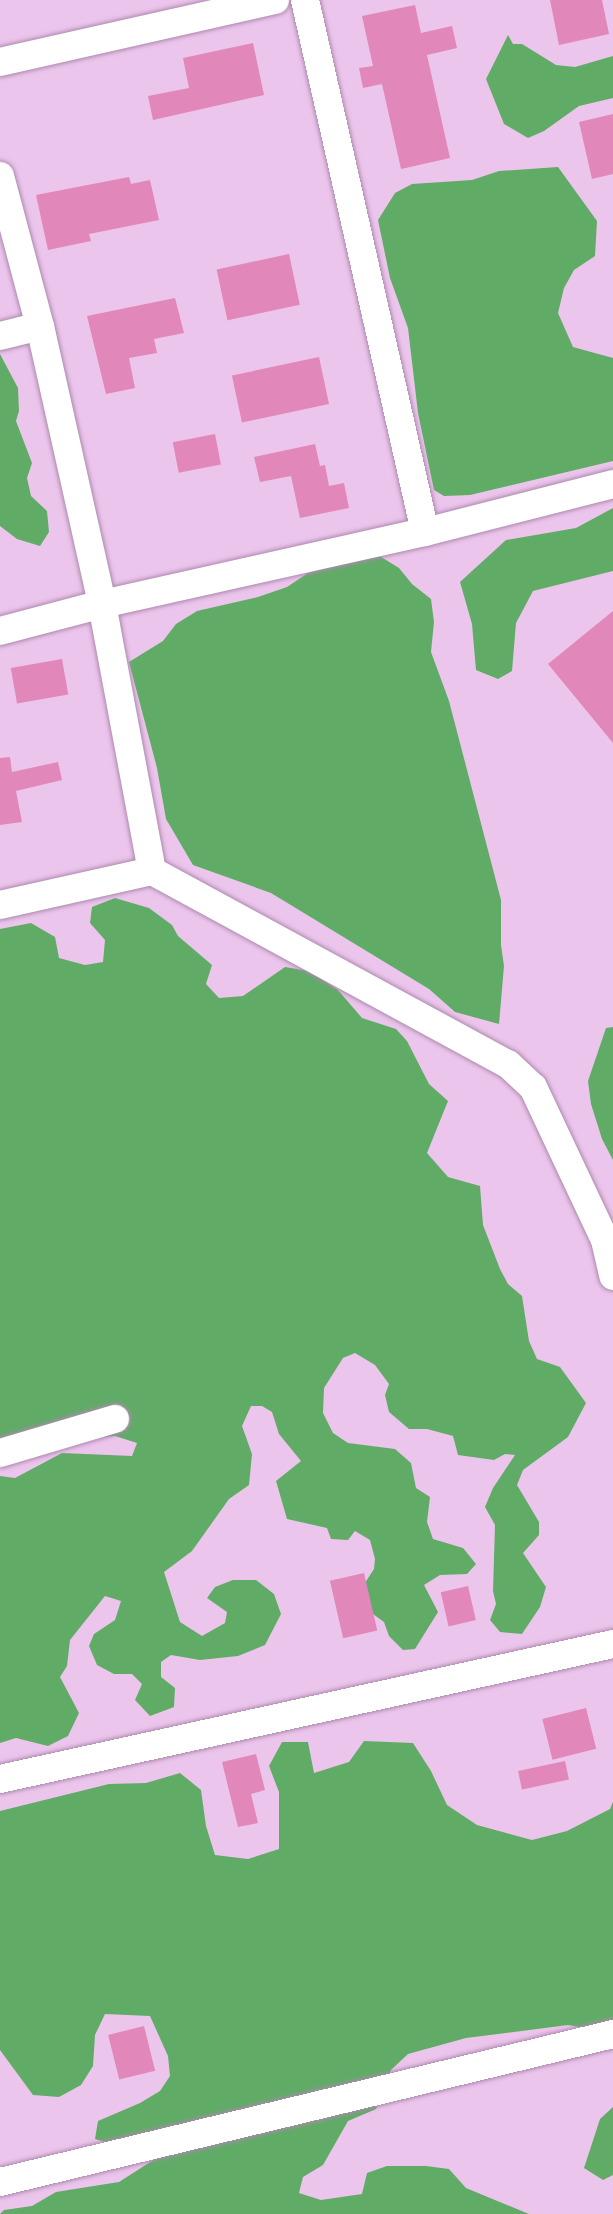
<!DOCTYPE html>
<style>
body{margin:0}
#map{position:relative;width:613px;height:2214px;overflow:hidden;background:#ecc5ec;font-family:"Crimson Pro",serif}
div>[style]{position:absolute}
[style*='--x']{left:calc(var(--x)*1px);top:calc(var(--y)*1px);width:calc(var(--w)*1px);rotate:calc(var(--a)*1deg)}
.forest>*{inset:0;background:#60ac67}
.building>*{inset:0;background:#e187b9;transform-origin:0 0}
.roads{filter:drop-shadow(0 0 2px #ad89ae) drop-shadow(0 0 2px #ad89ae)}
.minor>*{height:28px;margin:-14px;padding:0 14px;transform-origin:14px;border-radius:14px;background:#fff}
span{translate:-50% -50%;white-space:nowrap;text-align:center;line-height:1.15;-webkit-text-stroke:7px #ffefff;paint-order:stroke}
</style>
<div id="map">
<div class="forest">
<div style="clip-path:polygon(508px 35px,513px 44px,522px 44px,556px 65px,575px 67px,613px 56px,613px 98px,579px 106px,544px 131px,528px 138px,504px 124px,486px 79px)"></div>
<div style="clip-path:polygon(558px 167px,597px 221px,595px 256px,574px 270px,564px 288px,558px 313px,573px 347px,613px 358px,613px 461px,470px 495px,444px 496px,434px 490px,418px 413px,408px 328px,390px 278px,378px 220px,395px 193px,412px 184px,472px 180px,499px 171px)"></div>
<div style="clip-path:polygon(0 354px,18px 388px,19px 411px,16px 421px,32px 463px,27px 478px,31px 496px,47px 511px,49px 532px,40px 546px,17px 539px,0 526px)"></div>
<div style="clip-path:polygon(613px 508px,613px 571px,533px 591px,516px 623px,512px 671px,498px 679px,476px 670px,472px 624px,460px 582px,506px 540px,576px 528px)"></div>
<div style="clip-path:polygon(373px 552px,399px 568px,412px 584px,431px 599px,434px 622px,431px 652px,449px 701px,501px 900px,501px 945px,504px 966px,499px 1024px,455px 1012px,429px 989px,271px 893px,193px 865px,166px 819px,157px 768px,129px 662px,163px 641px,176px 624px,197px 611px,258px 597px,287px 587px,308px 573px)"></div>
<div style="clip-path:polygon(115px 898px,149px 908px,172px 925px,178px 936px,212px 965px,206px 984px,219px 998px,243px 996px,285px 967px,309px 971px,338px 990px,362px 1018px,396px 1029px,407px 1041px,429px 1084px,448px 1101px,427px 1153px,448px 1177px,480px 1186px,483px 1225px,500px 1269px,508px 1284px,522px 1296px,529px 1341px,537px 1359px,560px 1367px,586px 1403px,568px 1437px,523px 1470px,517px 1485px,539px 1522px,539px 1535px,523px 1553px,546px 1587px,540px 1607px,522px 1634px,500px 1632px,490px 1620px,496px 1604px,493px 1591px,495px 1525px,485px 1507px,493px 1488px,515px 1455px,505px 1454px,494px 1460px,458px 1455px,453px 1436px,427px 1429px,409px 1429px,389px 1412px,385px 1395px,389px 1384px,375px 1365px,355px 1353px,343px 1358px,324px 1388px,323px 1413px,333px 1433px,348px 1443px,395px 1449px,411px 1463px,416px 1488px,430px 1497px,427px 1522px,433px 1539px,463px 1548px,476px 1564px,467px 1574px,440px 1575px,424px 1585px,438px 1612px,415px 1649px,403px 1650px,389px 1636px,384px 1622px,362px 1606px,361px 1589px,374px 1569px,375px 1559px,370px 1540px,355px 1531px,348px 1540px,331px 1539px,327px 1528px,287px 1519px,276px 1481px,301px 1461px,279px 1434px,272px 1412px,262px 1406px,251px 1406px,242px 1426px,252px 1454px,249px 1485px,229px 1499px,192px 1551px,164px 1572px,180px 1622px,202px 1636px,225px 1623px,227px 1612px,207px 1598px,215px 1587px,233px 1580px,256px 1580px,274px 1594px,281px 1614px,265px 1645px,238px 1656px,200px 1660px,171px 1655px,161px 1662px,161px 1677px,175px 1688px,174px 1707px,150px 1716px,135px 1700px,142px 1684px,132px 1674px,114px 1674px,97px 1665px,89px 1646px,94px 1634px,115px 1620px,121px 1601px,105px 1596px,70px 1640px,67px 1666px,60px 1677px,79px 1713px,68px 1736px,48px 1746px,16px 1738px,0 1743px,0 1476px,15px 1478px,62px 1453px,132px 1456px,137px 1443px,115px 1436px,0 1447px,0 929px,31px 923px,55px 937px,59px 958px,85px 965px,103px 962px,105px 940px,90px 923px,92px 907px)"></div>
<div style="clip-path:polygon(613px 1027px,613px 1160px,602px 1139px,591px 1104px,588px 1081px,606px 1028px)"></div>
<div style="clip-path:polygon(364px 1741px,413px 1743px,431px 1771px,447px 1805px,477px 1825px,532px 1840px,567px 1831px,610px 1809px,613px 1802px,613px 2033px,568px 2025px,466px 2038px,408px 2054px,391px 2070px,376px 2109px,348px 2121px,323px 2165px,303px 2177px,299px 2193px,321px 2200px,362px 2194px,367px 2173px,387px 2166px,426px 2166px,449px 2169px,466px 2188px,529px 2214px,0 2214px,4px 2210px,32px 2206px,56px 2192px,119px 2182px,158px 2157px,95px 2139px,98px 2121px,140px 2103px,160px 2091px,170px 2076px,168px 2056px,150px 2016px,105px 2014px,95px 2035px,93px 2066px,81px 2085px,59px 2097px,33px 2095px,0 2050px,0 1811px,109px 1784px,146px 1783px,180px 1773px,201px 1790px,206px 1826px,215px 1855px,248px 1859px,279px 1849px,279px 1792px,269px 1766px,282px 1742px,308px 1742px,314px 1773px,349px 1762px)"></div>
<div style="clip-path:polygon(613px 2107px,613px 2175px,603px 2180px,584px 2168px,600px 2119px)"></div>
</div>
<div class="building">
<div style="clip-path:polygon(550px 0,602px 0,609px 34px,559px 45px)"></div>
<div style="clip-path:polygon(415px 5px,421px 33px,452px 26px,457px 48px,427px 55px,450px 158px,401px 169px,382px 84px,363px 88px,359px 68px,373px 66px,362px 16px)"></div>
<div style="clip-path:polygon(253px 43px,264px 95px,153px 120px,148px 96px,189px 88px,183px 58px)"></div>
<div style="clip-path:polygon(613px 114px,613px 174px,592px 179px,579px 122px)"></div>
<div style="clip-path:polygon(129px 177px,131px 184px,150px 180px,159px 220px,89px 234px,91px 241px,48px 250px,36px 195px)"></div>
<div style="left:289px;top:254px;width:52px;height:74px;rotate:78deg"></div>
<div style="clip-path:polygon(175px 298px,184px 333px,154px 339px,157px 353px,129px 358px,135px 388px,106px 394px,87px 316px)"></div>
<div style="left:319px;top:357px;width:48px;height:89px;rotate:78deg"></div>
<div style="left:215px;top:434px;width:31px;height:43px;rotate:79deg"></div>
<div style="clip-path:polygon(315px 444px,320px 466px,325px 465px,329px 486px,344px 483px,349px 508px,300px 518px,291px 476px,260px 482px,254px 457px)"></div>
<div style="clip-path:polygon(613px 611px,613px 743px,548px 664px)"></div>
<div style="left:62px;top:659px;width:36px;height:52px;rotate:80deg"></div>
<div style="clip-path:polygon(10px 757px,12px 772px,58px 762px,62px 780px,16px 791px,22px 822px,0 825px,0 758px)"></div>
<div style="left:364px;top:1573px;width:59px;height:35px;rotate:77deg"></div>
<div style="left:468px;top:1586px;width:35px;height:28px;rotate:77deg"></div>
<div style="left:586px;top:1708px;width:42px;height:45px;rotate:76deg"></div>
<div style="clip-path:polygon(256px 1754px,265px 1790px,251px 1794px,258px 1823px,238px 1827px,222px 1762px)"></div>
<div style="left:565px;top:1761px;width:19px;height:48px;rotate:78deg"></div>
<div style="left:144px;top:2026px;width:46px;height:37px;rotate:76deg"></div>
</div>
<div class="roads">
<div class="minor">
<div style="--x:305;--y:0;--w:545;--a:77.29"></div>
<div style="--x:0;--y:62;--w:282;--a:-12.7"></div>
<div style="--x:0;--y:176;--w:155;--a:75.1"></div>
<div style="--x:40;--y:326;--w:285;--a:77.4"></div>
<div style="--x:102;--y:604;--w:272;--a:79.4"></div>
<div style="--x:0;--y:336;--w:41;--a:-14"></div>
<div style="--x:0;--y:631;--w:106;--a:-14.8"></div>
<div style="--x:102;--y:604;--w:331;--a:-12.6"></div>
<div style="--x:425;--y:532;--w:194;--a:-14.3"></div>
<div style="--x:0;--y:905;--w:156;--a:-12.6"></div>
<div style="--x:152;--y:871;--w:405;--a:28.5"></div>
<div style="--x:508;--y:1064;--w:34;--a:43"></div>
<div style="--x:533;--y:1087;--w:169;--a:64.8"></div>
<div style="--x:605;--y:1240;--w:37;--a:77"></div>
<div style="--x:0;--y:1453;--w:120;--a:-16.5"></div>
<div style="--x:0;--y:1779;--w:628;--a:-12.42"></div>
<div style="--x:0;--y:2182;--w:631;--a:-13.57"></div>
</div>
</div>
</div>
